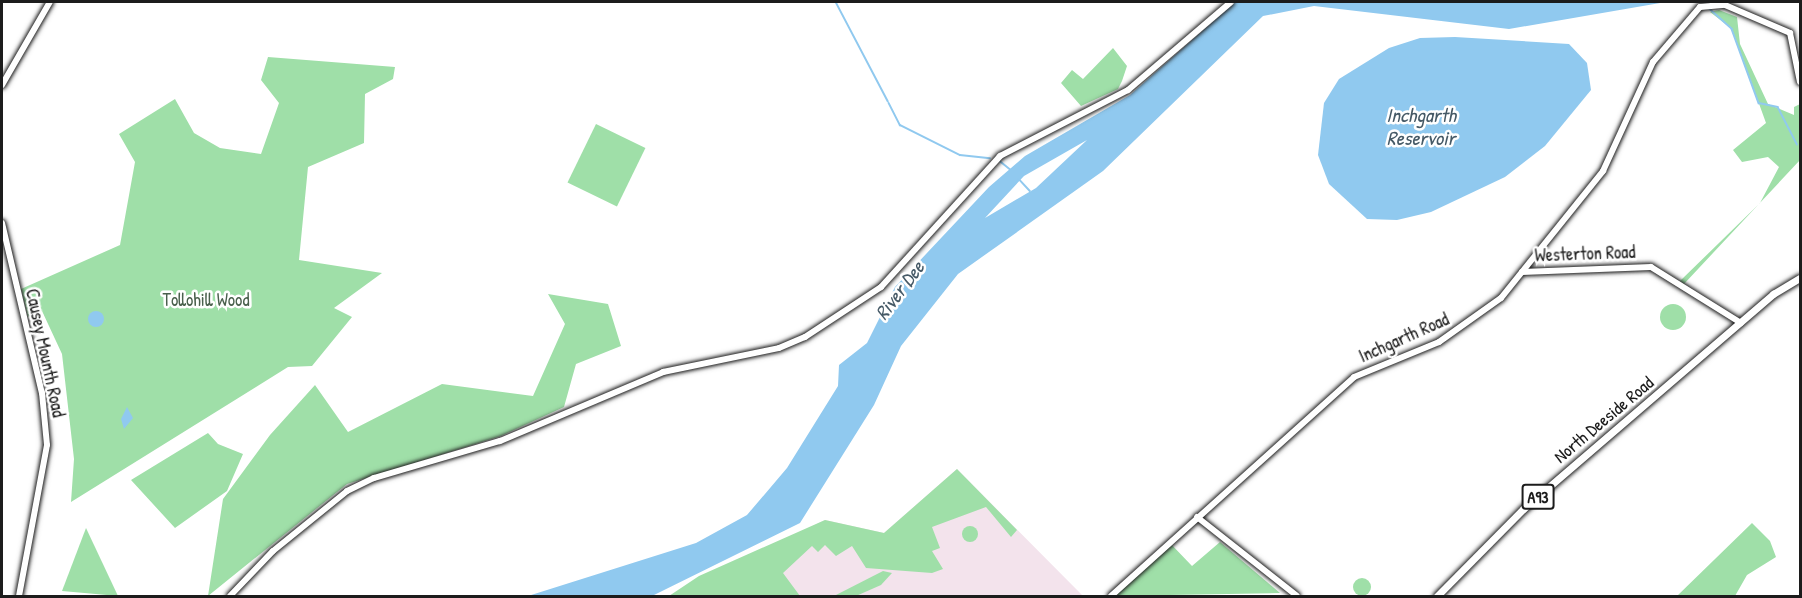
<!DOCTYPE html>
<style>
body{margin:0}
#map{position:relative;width:1802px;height:598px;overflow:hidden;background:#fff;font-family:"Patrick Hand",sans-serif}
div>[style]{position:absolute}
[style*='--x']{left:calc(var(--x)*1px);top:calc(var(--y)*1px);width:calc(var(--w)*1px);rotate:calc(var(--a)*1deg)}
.built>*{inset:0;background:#f3e3ec}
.green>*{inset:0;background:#9fdfa8;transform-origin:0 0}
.round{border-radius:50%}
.water>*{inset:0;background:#90c9ef}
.stream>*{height:1.5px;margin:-0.75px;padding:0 0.75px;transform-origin:0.75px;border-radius:0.75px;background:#90c9ef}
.roads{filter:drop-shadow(0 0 2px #1c1c1c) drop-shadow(0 0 2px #1c1c1c)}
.secondary>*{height:6px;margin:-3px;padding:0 3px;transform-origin:3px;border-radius:3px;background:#fff}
.primary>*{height:7px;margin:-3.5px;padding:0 3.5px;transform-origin:3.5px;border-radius:3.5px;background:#fff}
span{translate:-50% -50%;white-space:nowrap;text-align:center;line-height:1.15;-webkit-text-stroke:5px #fff;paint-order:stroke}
.shield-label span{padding:2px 4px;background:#fff;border:2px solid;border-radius:4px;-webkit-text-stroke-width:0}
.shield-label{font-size:16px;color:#1c1c1c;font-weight:700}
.street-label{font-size:18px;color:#1c1c1c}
.park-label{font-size:18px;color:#4a604d}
.water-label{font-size:20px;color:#455966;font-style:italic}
.frame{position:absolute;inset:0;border:3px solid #1c1c1c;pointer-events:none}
</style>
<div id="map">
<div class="built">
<div style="clip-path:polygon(957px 469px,1083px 596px,669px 596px,825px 520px,884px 533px)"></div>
</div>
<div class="green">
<div style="clip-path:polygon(1719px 10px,1737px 17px,1740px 44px,1768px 104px,1794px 115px,1794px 107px,1800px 104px,1800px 160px,1684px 284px,1680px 281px,1760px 203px,1779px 167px,1768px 157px,1742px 162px,1733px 150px,1766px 123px,1732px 29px,1710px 12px)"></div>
<div style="clip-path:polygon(1113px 48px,1127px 66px,1122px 81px,1118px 89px,1081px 106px,1061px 83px,1072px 70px,1083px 79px)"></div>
<div style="clip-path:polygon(268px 57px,395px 67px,393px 79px,365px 94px,364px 143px,308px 167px,299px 260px,382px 273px,334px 308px,352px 317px,312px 366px,288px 367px,71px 502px,74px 459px,62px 354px,42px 311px,28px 317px,21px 289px,120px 245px,135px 162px,119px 134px,175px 99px,194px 133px,220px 148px,261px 154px,279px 103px,261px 80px)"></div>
<div style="left:596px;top:124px;width:55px;height:65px;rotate:26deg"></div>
<div style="clip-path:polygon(548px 294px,608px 304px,621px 346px,576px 364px,564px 407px,501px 436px,347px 484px,208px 596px,223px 499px,270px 435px,315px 385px,348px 432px,442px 384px,533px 396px,565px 324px)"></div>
<div class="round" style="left:1660px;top:304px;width:26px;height:26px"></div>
<div style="clip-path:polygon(208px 433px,218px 444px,243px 454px,227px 491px,175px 528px,131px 480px)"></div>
<div style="clip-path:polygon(957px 469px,1017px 530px,1011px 537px,986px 507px,932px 527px,940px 548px,932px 551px,943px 569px,932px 573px,866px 568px,852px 546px,836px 556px,825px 545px,818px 552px,812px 546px,783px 573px,800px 596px,669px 596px,699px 576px,825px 520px,884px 533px)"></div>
<div style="clip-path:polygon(1752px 523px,1770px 541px,1776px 557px,1747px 575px,1735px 596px,1677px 596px)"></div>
<div class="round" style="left:962px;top:526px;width:16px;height:16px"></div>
<div style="clip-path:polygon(86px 528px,118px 596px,62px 591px)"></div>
<div style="clip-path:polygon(1169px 542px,1192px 566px,1220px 542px,1280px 593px,1111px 596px)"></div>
<div style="clip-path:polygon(883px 571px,892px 573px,881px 585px,856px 596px,834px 596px)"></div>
<div class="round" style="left:1353px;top:578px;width:18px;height:18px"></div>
</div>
<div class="water">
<div style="clip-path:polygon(evenodd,1235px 2px,1666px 2px,1509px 29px,1314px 6px,1263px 16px,1103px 171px,958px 274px,901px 346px,874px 405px,800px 523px,652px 596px,528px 596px,696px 543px,747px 515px,787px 468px,838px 386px,839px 365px,867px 343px,895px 287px,989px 187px,1025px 156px,1130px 95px,1235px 2px,1087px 140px,1036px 188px,985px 218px,1024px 176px,1087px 140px)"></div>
<div style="clip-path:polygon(1455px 37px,1569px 44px,1587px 63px,1591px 90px,1545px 146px,1505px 177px,1431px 212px,1397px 220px,1367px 219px,1329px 184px,1318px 155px,1324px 103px,1339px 79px,1389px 48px,1420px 38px)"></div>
<div class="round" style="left:88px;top:311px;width:16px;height:16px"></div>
<div style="clip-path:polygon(127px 407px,133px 418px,124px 429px,121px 419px)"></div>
</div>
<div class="stream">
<div style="--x:836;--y:2;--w:112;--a:62.3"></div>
<div style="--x:1710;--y:9;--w:30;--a:42"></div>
<div style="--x:1732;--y:29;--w:79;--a:70"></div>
<div style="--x:1759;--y:103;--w:19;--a:12"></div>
<div style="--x:1778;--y:107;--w:42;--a:62.8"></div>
<div style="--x:889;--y:103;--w:25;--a:63"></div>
<div style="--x:900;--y:125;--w:67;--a:26.6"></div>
<div style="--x:960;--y:155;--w:30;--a:6"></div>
<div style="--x:1000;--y:161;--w:13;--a:39"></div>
<div style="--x:1019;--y:179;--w:16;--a:47"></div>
</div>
<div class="roads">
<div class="secondary">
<div style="--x:2;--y:85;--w:96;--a:-60"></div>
<div style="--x:2;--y:223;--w:175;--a:76.8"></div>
<div style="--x:42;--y:393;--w:52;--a:84.5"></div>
<div style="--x:47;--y:445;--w:154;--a:100.5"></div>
<div style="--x:1522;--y:272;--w:129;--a:-2.2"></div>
<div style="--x:1651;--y:267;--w:106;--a:31.9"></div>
<div style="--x:1197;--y:517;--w:127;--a:38.3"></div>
<div style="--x:230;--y:596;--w:62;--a:-46.3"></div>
<div style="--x:273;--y:551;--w:95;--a:-39"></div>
<div style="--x:347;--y:491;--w:30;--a:-26"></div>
<div style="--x:374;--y:478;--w:131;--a:-16.4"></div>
<div style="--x:500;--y:441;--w:177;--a:-22.9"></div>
<div style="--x:663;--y:372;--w:118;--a:-11.7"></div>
<div style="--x:779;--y:348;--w:28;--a:-23"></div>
<div style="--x:805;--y:337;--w:91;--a:-33.3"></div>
<div style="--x:881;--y:287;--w:177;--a:-47.7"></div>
<div style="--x:1000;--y:156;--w:144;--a:-27.3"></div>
<div style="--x:1128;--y:90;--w:135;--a:-40.5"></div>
<div style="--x:1111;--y:596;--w:327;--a:-42"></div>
<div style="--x:1354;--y:377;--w:92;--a:-22.4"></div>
<div style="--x:1439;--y:342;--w:76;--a:-35.4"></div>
<div style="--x:1501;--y:298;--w:163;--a:-51.2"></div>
<div style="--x:1603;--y:171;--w:120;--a:-65.4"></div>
<div style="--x:1653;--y:62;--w:72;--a:-49.5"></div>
<div style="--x:1700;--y:7;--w:25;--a:-5"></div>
<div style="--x:1725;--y:5;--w:71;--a:23.3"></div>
<div style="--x:1790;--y:33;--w:50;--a:78.5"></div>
</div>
<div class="primary">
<div style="--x:1437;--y:596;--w:122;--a:-45.3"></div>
<div style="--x:1523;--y:509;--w:330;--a:-40.7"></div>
<div style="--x:1773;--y:294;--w:31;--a:-31"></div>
</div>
</div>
<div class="shield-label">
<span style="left:1538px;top:497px">A93</span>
</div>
<div class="street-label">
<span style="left:1585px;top:254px;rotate:-2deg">Westerton Road</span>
<span style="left:1404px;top:338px;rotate:-24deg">Inchgarth Road</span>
<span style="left:45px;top:353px;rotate:78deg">Causey Mounth Road</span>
<span style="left:1604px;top:420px;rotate:-40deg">North Deeside Road</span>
</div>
<div class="park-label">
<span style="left:206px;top:300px">Tollohill Wood</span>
</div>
<div class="water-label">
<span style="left:1421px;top:126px">Inchgarth<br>Reservoir</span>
<span style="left:899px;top:290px;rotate:-53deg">River Dee</span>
</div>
<div class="frame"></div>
</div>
